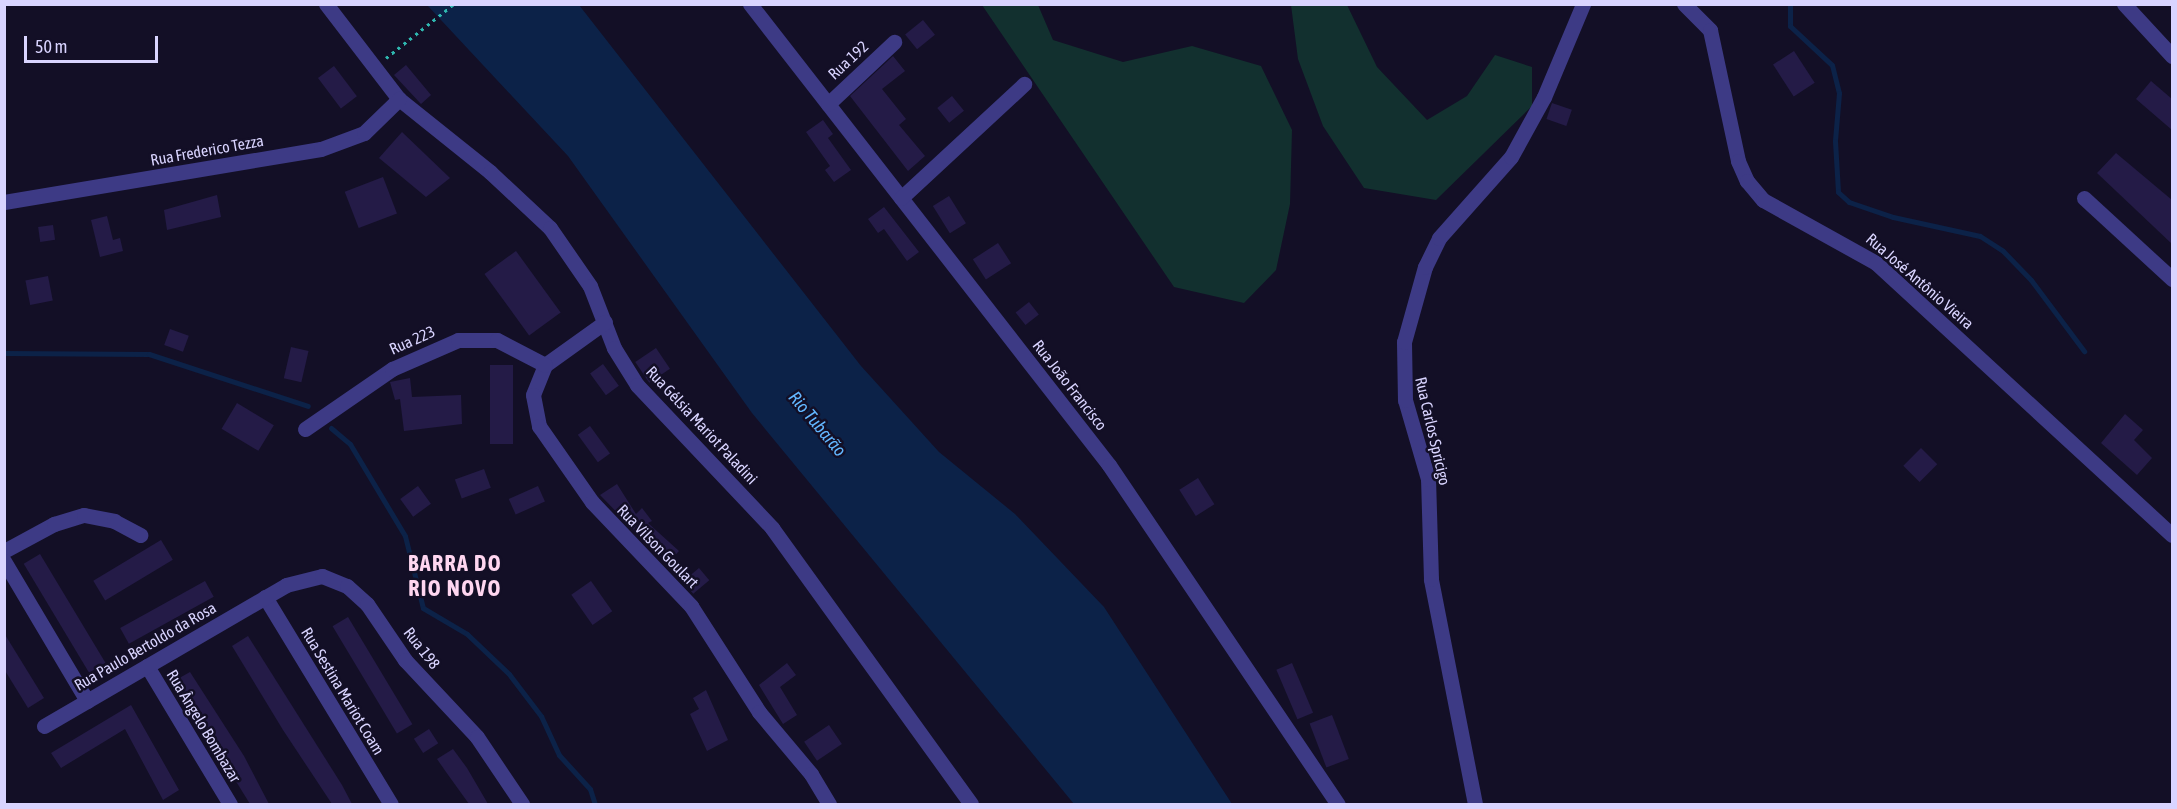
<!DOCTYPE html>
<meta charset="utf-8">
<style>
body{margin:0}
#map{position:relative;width:2177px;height:809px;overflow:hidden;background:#130f26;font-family:"Asap Condensed",sans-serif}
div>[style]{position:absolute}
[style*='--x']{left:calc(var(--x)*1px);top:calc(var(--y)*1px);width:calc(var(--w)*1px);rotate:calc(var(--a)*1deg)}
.green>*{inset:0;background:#12302f}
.water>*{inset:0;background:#0c2248}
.stream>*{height:5px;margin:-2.5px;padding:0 2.5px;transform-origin:2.5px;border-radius:2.5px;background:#0c2248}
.building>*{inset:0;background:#241b47;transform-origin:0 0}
.path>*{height:3px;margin-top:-1.5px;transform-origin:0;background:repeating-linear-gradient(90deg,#2fb8b0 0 3px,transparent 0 7.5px)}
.street>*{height:15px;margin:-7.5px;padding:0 7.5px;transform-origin:7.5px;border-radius:7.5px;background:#3d3a85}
span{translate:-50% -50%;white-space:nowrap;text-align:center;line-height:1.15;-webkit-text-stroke:5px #130f26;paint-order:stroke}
.street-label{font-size:16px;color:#d9d4ff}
.water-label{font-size:18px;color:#62b6ff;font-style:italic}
.district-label{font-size:22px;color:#ffd6f0;font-weight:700;letter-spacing:1.5px}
.frame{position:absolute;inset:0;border:6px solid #d9d4ff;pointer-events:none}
.scale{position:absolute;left:24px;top:36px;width:134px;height:27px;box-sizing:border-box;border:3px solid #d9d4ff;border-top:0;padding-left:8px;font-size:18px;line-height:21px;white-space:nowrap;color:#d9d4ff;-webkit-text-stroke:4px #130f26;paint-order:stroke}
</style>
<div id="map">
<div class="green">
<div style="clip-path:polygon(982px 5px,1038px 5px,1053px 40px,1123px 62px,1192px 46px,1261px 66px,1292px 130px,1290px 204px,1276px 270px,1244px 303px,1174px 287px)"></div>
<div style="clip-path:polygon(1291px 5px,1347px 5px,1377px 67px,1427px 120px,1467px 96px,1495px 55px,1532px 67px,1532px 106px,1436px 200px,1364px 188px,1323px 126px,1298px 59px)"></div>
</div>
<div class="water">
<div style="clip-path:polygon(427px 5px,579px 5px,861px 366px,939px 452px,1015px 514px,1104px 607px,1232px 804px,1074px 804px,752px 413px,568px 156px)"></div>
</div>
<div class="stream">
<div style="--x:1790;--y:4;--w:22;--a:90"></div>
<div style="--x:1790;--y:26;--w:57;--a:42.9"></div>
<div style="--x:1832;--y:65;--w:29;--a:76"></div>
<div style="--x:1839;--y:93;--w:48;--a:94.8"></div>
<div style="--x:1835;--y:141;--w:51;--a:86.6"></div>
<div style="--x:1838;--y:192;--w:15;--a:42"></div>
<div style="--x:1849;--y:202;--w:46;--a:18.8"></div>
<div style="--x:1893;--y:217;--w:89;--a:12.3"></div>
<div style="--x:1980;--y:236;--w:27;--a:33"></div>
<div style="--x:2003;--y:251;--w:40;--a:46"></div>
<div style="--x:2031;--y:280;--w:89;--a:53.3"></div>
<div style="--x:4;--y:353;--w:145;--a:0.4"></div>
<div style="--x:149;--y:354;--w:167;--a:18.1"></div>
<div style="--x:331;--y:428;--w:25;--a:40"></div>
<div style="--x:350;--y:444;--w:107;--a:59.1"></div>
<div style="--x:405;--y:536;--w:74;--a:76"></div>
<div style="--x:423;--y:608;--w:51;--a:30.6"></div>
<div style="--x:467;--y:634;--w:58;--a:43.6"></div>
<div style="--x:509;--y:674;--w:53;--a:52.7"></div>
<div style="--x:541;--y:716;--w:43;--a:65.2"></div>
<div style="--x:559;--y:755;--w:46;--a:47.6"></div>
<div style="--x:590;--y:789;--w:16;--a:72"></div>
</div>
<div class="building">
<div style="left:923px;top:20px;width:19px;height:23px;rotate:51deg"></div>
<div style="left:1794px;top:51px;width:38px;height:25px;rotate:57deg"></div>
<div style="clip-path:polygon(893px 56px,905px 71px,882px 89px,906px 119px,899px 125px,925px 156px,908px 171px,850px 96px)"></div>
<div style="clip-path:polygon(406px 65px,431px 95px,421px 104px,394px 75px)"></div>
<div style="left:334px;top:66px;width:38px;height:20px;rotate:53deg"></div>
<div style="clip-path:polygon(2151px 81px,2172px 99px,2172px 130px,2136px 99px)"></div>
<div style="left:952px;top:96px;width:19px;height:19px;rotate:51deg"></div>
<div style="left:1552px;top:103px;width:21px;height:17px;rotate:19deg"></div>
<div style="clip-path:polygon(823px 120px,833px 134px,828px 138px,851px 170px,834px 182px,825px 170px,830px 166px,806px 132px)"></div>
<div style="clip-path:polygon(402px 132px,450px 178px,426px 197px,379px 158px)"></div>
<div style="clip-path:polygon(2116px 153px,2172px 200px,2172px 244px,2097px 173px)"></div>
<div style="left:383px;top:177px;width:39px;height:41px;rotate:69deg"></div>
<div style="clip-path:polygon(217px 195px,221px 217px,167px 230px,164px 210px)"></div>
<div style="left:949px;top:196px;width:32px;height:19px;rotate:58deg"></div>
<div style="clip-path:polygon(884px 207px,919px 252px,907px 261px,884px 229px,878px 233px,868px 219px)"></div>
<div style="clip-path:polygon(107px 216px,113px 240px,120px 238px,123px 251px,100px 257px,91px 220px)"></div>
<div style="left:53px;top:225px;width:15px;height:15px;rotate:82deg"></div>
<div style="left:998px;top:243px;width:24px;height:30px;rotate:57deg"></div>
<div style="left:516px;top:251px;width:76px;height:39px;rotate:54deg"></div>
<div style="left:48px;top:276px;width:25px;height:23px;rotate:79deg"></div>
<div style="left:1029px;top:302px;width:16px;height:17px;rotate:52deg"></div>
<div style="left:170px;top:329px;width:20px;height:17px;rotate:20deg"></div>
<div style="left:291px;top:347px;width:18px;height:32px;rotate:13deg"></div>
<div style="left:656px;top:348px;width:25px;height:25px;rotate:56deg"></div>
<div style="left:603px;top:364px;width:27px;height:16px;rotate:54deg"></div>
<div style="left:490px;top:365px;width:23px;height:79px"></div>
<div style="clip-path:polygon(410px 378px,412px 397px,461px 395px,462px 424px,404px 431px,400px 399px,395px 400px,390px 382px)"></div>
<div style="left:237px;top:403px;width:43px;height:30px;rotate:31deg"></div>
<div style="clip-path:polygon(2125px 414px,2143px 430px,2134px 440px,2152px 458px,2137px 475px,2101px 443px)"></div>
<div style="left:590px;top:426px;width:34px;height:15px;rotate:54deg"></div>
<div style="left:1921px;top:448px;width:23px;height:25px;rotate:45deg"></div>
<div style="left:484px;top:469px;width:20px;height:31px;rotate:70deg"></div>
<div style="left:1198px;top:478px;width:31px;height:22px;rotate:58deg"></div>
<div style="clip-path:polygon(617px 484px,636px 514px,642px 508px,652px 521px,648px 523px,679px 551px,667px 564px,600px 495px)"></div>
<div style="left:418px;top:486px;width:22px;height:22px;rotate:54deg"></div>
<div style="left:538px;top:486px;width:17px;height:32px;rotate:66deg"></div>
<div style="left:161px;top:540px;width:23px;height:79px;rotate:59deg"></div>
<div style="left:40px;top:554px;width:127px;height:19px;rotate:59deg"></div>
<div style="left:699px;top:568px;width:16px;height:21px;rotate:50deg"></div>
<div style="left:205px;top:581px;width:18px;height:97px;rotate:61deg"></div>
<div style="left:591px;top:581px;width:37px;height:24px;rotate:55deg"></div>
<div style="left:348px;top:617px;width:125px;height:18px;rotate:59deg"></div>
<div style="clip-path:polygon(4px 633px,44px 698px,28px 708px,4px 669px)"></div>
<div style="clip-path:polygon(248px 636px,342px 785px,352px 804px,332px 804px,283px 730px,232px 646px)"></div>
<div style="clip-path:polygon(787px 663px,796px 675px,780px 687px,797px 715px,783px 724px,759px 685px)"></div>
<div style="left:1292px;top:663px;width:54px;height:17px;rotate:67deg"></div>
<div style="clip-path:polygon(190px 672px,244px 756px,269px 804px,250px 804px,174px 681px)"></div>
<div style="clip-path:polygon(706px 690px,728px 740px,707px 751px,690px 714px,699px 709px,693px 698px)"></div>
<div style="clip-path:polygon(131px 705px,179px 790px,163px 800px,125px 729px,61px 768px,51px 753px)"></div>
<div style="left:1332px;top:715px;width:47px;height:24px;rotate:69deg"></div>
<div style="left:829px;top:725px;width:23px;height:30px;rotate:56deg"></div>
<div style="left:429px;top:729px;width:17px;height:18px;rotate:57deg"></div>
<div style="clip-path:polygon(453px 749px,467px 768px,488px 804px,469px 804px,446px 772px,437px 759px)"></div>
</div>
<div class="path">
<div style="--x:386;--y:58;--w:87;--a:-38.5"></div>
</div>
<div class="street">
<div style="--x:326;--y:4;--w:120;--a:52.5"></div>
<div style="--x:399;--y:99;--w:117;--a:38.7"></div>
<div style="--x:490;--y:172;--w:82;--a:43"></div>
<div style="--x:550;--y:228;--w:70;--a:55.4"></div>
<div style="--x:590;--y:286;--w:66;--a:68.8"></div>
<div style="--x:614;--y:348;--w:44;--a:58.1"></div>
<div style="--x:637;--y:385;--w:197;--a:46.6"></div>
<div style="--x:772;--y:528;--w:340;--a:54.2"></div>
<div style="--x:750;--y:4;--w:584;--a:52.09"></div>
<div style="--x:1109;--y:465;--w:409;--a:56"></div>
<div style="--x:1684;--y:4;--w:37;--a:45"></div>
<div style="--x:1710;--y:30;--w:134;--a:77.9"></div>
<div style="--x:1738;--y:161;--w:22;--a:66"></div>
<div style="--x:1747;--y:181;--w:25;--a:50"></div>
<div style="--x:1763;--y:200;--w:129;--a:29.1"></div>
<div style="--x:1876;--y:263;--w:402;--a:42.6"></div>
<div style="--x:2124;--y:4;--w:71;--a:47.3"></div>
<div style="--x:828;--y:104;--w:91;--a:-43.2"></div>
<div style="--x:901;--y:198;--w:168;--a:-42.8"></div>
<div style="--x:2084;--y:198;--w:120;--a:42.6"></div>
<div style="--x:4;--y:202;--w:321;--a:-9.5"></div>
<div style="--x:321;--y:149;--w:46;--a:-20.4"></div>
<div style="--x:364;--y:133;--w:49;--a:-44.2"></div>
<div style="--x:605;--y:322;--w:74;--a:144.4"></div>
<div style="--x:545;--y:365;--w:32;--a:112"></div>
<div style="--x:533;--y:395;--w:32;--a:79"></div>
<div style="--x:539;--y:426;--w:93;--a:55.1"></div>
<div style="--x:592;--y:502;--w:144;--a:46.4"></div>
<div style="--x:691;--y:606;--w:126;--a:57.3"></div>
<div style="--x:759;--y:712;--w:81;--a:50"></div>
<div style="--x:811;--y:774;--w:35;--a:59"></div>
<div style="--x:305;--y:429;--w:106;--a:-34.6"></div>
<div style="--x:392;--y:369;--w:72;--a:-23.7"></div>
<div style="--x:458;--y:340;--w:39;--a:0"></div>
<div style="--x:497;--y:340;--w:54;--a:27.5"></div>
<div style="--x:4;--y:551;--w:57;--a:-28.4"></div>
<div style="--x:54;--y:524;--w:31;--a:-17"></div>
<div style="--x:84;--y:515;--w:31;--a:11"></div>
<div style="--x:114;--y:521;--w:30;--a:28"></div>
<div style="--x:4;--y:561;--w:163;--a:59.3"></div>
<div style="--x:265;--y:597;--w:242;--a:58.7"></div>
<div style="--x:147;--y:666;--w:161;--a:59"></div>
<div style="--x:44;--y:726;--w:280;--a:-30.2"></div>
<div style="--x:286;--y:585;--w:37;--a:-14"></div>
<div style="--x:322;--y:576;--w:27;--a:22"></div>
<div style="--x:347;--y:586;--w:27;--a:42"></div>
<div style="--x:367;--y:604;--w:68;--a:55.8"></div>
<div style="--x:405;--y:660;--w:105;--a:46.9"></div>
<div style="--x:477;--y:737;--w:81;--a:56.1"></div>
<div style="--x:1475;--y:804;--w:229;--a:-101.1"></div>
<div style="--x:1431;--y:579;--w:100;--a:-91.7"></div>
<div style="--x:1428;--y:479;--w:82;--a:-106.2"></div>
<div style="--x:1405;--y:400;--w:58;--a:-91"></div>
<div style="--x:1404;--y:342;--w:78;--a:-74.4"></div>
<div style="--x:1425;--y:267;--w:32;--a:-64"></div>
<div style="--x:1439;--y:238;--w:108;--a:-48.4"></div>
<div style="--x:1511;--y:157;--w:68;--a:-61.2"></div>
<div style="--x:1544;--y:97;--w:101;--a:-67.2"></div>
</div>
<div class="street-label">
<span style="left:848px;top:60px;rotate:-43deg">Rua 192</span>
<span style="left:207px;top:150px;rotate:-10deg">Rua Frederico Tezza</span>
<span style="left:1920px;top:281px;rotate:41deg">Rua José Antônio Vieira</span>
<span style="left:412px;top:340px;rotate:-24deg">Rua 223</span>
<span style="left:1070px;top:385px;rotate:52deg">Rua João Francisco</span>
<span style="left:702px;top:425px;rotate:47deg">Rua Gélsia Mariot Paladini</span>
<span style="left:1433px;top:431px;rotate:77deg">Rua Carlos Spricigo</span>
<span style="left:658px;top:546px;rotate:46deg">Rua Vilson Goulart</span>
<span style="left:145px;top:646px;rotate:-30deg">Rua Paulo Bertoldo da Rosa</span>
<span style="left:422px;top:648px;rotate:52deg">Rua 198</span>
<span style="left:343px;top:691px;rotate:59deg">Rua Sestina Mariot Coam</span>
<span style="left:204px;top:726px;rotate:59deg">Rua Ângelo Bombazar</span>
</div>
<div class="water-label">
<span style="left:817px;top:424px;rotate:50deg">Rio Tubarão</span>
</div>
<div class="district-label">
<span style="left:455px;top:576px">BARRA DO<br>RIO NOVO</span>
</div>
<div class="frame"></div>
<div class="scale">50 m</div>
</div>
